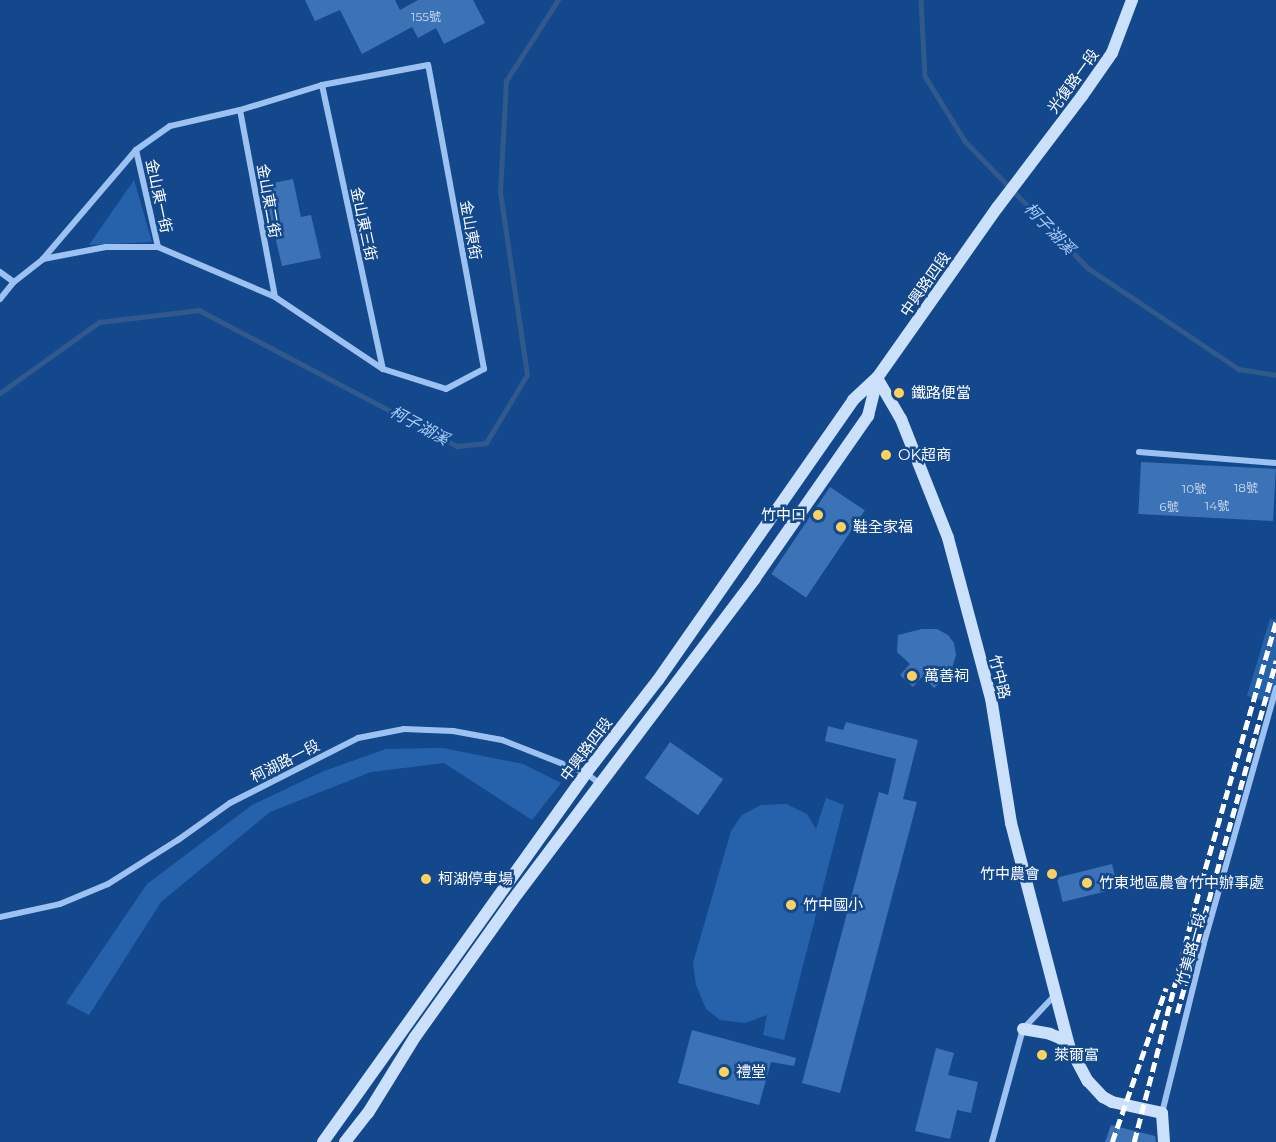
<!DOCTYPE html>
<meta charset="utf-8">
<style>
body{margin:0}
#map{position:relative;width:1276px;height:1142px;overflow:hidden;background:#14488d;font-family:Montserrat,"Noto Sans TC",sans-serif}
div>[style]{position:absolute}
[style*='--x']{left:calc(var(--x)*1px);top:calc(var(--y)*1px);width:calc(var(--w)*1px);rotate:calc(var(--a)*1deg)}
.green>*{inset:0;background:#2662ac}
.stream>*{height:4.5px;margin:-2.25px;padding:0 2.25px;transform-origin:2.25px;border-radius:2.25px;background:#32598c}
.building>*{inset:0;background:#3c72b6;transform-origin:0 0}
.street>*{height:6px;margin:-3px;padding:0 3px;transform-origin:3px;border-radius:3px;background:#9dc2f1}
.secondary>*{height:12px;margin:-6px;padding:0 6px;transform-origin:6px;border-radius:6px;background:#cbe0fb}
.rail>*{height:4.5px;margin-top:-2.25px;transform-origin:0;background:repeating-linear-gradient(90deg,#fff 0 10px,transparent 0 14.5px)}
.dots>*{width:16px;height:16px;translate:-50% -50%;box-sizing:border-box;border:3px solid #14488d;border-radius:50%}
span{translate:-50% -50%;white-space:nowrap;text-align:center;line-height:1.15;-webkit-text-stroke:5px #14488d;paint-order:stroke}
.number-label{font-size:12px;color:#cedced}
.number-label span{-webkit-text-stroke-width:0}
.street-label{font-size:15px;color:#fff}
.poi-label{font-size:15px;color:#fff}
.left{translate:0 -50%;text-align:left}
.right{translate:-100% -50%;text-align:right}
.water-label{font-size:16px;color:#a9cdf8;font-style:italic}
</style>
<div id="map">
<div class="green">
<div style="clip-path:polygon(134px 180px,152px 242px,89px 245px)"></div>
<div style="clip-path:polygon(1270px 619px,1276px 620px,1276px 704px,1247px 696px)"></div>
<div style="clip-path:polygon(443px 748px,523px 764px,561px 783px,532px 820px,444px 763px,371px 772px,270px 812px,161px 902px,89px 1015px,66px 1003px,147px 884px,252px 805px,324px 771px,386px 749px)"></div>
<div style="clip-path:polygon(826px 798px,844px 805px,784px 1040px,763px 1035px,767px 1015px,745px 1023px,720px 1020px,706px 1009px,696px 985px,693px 963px,731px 831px,742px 815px,761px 805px,786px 804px,807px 814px,816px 829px)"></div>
</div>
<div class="stream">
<div style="--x:921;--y:0;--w:76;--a:87"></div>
<div style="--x:925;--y:76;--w:76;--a:58.4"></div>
<div style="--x:965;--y:141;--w:177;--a:45.9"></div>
<div style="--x:1088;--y:268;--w:182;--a:33.8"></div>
<div style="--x:1239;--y:369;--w:37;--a:9"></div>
<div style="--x:0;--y:393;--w:122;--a:-35.6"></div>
<div style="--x:99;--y:322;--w:101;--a:-6.8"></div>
<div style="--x:199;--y:310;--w:292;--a:27.8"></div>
<div style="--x:457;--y:446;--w:29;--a:-6"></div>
<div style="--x:486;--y:443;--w:79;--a:-58.9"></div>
<div style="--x:527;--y:375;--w:185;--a:-98.4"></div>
<div style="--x:500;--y:192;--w:111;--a:-86.9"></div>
<div style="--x:506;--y:81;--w:96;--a:-57.3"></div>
</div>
<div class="building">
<div style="clip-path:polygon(305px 0,395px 0,400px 10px,418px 0,473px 0,485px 23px,444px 44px,436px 28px,418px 38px,412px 27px,362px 54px,340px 10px,315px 21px)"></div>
<div style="clip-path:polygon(293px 179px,301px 217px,311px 215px,321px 258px,282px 266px,263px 185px)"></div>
<div style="left:1141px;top:462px;width:135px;height:52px;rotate:3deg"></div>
<div style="left:830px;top:487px;width:42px;height:105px;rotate:34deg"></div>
<div style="clip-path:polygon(922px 629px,937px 629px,948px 635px,954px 643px,956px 655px,952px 668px,947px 677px,934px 688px,923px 676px,913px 687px,900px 675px,910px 664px,897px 652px,898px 635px)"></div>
<div style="clip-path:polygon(846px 722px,918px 740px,903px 799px,917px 802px,840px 1093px,802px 1083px,879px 792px,888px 795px,896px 759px,825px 741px,828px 726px,843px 730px)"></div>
<div style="left:670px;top:742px;width:65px;height:44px;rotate:35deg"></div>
<div style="left:1112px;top:864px;width:25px;height:57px;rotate:76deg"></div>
<div style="clip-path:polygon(692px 1030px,796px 1058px,794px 1066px,771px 1062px,759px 1105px,678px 1083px)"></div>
<div style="clip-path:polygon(936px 1048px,954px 1053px,948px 1075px,978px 1082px,971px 1113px,957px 1110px,950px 1139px,915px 1131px)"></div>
<div style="clip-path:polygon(1111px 1125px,1155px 1136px,1156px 1142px,1105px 1142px)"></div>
</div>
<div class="street">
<div style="--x:322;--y:85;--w:290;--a:77.9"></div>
<div style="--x:240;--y:110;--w:190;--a:79.4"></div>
<div style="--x:136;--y:150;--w:99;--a:77.2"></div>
<div style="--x:0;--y:272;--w:17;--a:36"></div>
<div style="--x:0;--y:299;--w:22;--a:-51"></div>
<div style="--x:14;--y:282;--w:37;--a:-38"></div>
<div style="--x:43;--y:259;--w:64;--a:-10.8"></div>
<div style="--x:106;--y:247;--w:52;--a:0"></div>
<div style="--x:158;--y:247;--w:127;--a:23.1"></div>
<div style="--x:275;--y:297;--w:130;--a:33.7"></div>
<div style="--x:383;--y:369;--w:66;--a:17.6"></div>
<div style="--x:446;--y:389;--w:43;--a:-27.8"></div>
<div style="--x:484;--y:369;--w:309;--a:-100.4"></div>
<div style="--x:428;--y:65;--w:108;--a:169.3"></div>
<div style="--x:322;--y:85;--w:86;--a:163"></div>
<div style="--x:240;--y:110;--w:72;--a:167.1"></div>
<div style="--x:170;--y:126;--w:42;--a:144.8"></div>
<div style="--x:136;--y:150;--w:143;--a:130.5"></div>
<div style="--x:1139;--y:452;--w:137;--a:4.6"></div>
<div style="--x:0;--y:917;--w:61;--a:-12.2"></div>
<div style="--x:60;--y:904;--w:52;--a:-22.6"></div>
<div style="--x:108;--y:884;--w:83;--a:-32.2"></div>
<div style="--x:178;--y:840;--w:64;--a:-35.4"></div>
<div style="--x:230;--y:803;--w:144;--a:-26.9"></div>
<div style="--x:358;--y:738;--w:47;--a:-11.1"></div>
<div style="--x:404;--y:729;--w:49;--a:2.3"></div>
<div style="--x:453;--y:731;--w:50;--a:10.4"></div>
<div style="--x:502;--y:740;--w:90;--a:21.4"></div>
<div style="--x:586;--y:773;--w:16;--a:38"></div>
<div style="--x:1162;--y:1113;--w:175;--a:-76.1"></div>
<div style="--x:1204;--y:943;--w:265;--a:-74.2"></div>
<div style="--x:992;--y:1142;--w:117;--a:-74.7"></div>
<div style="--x:1023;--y:1029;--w:47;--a:-46.7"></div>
</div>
<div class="secondary">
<div style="--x:877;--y:378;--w:48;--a:59.7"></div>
<div style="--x:901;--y:419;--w:128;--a:68.4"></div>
<div style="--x:948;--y:538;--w:166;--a:75"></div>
<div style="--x:991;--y:698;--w:127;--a:80.9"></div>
<div style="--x:1011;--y:823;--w:230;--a:75.4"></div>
<div style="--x:1069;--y:1046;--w:40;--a:62"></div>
<div style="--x:1088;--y:1081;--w:22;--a:47"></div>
<div style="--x:1103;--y:1097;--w:10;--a:29"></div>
<div style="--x:1112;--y:1102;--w:51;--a:12.4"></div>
<div style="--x:1162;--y:1113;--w:29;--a:86"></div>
<div style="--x:1023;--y:1029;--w:27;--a:10"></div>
<div style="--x:1050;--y:1034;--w:11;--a:22"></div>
<div style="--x:1060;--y:1038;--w:11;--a:41"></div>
<div style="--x:323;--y:1142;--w:453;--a:-54.5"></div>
<div style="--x:586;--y:773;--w:118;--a:-52.3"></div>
<div style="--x:658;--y:680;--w:341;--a:-55.1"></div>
<div style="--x:853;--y:400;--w:33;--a:-43"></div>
<div style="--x:877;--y:378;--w:208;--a:-54.8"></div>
<div style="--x:997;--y:208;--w:141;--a:-52.8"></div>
<div style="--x:1082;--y:96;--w:52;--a:-55.1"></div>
<div style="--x:1112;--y:53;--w:57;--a:-69.3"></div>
<div style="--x:345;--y:1142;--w:37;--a:-52"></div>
<div style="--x:368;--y:1113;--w:89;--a:-58.3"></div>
<div style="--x:415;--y:1037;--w:167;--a:-54.5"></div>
<div style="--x:512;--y:901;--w:404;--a:-53"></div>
<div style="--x:755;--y:578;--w:198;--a:-55.1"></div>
<div style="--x:868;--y:416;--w:38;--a:-76"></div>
</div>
<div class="rail">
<div style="--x:1177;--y:1013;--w:366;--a:-74.3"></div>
<div style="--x:1112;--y:1142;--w:163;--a:-70.7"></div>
<div style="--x:1134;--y:1142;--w:268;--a:-75.5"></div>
<div style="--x:1201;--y:883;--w:272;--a:-74"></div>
</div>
<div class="dots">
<div style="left:899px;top:393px;background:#ffd15d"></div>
<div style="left:886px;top:455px;background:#ffd15d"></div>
<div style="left:818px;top:515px;background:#ffd15d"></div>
<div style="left:841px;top:527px;background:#ffd15d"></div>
<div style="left:912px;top:676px;background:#ffd15d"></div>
<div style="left:1052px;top:874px;background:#ffd15d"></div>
<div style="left:426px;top:879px;background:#ffd15d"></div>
<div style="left:1087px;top:883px;background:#ffd15d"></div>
<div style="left:791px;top:905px;background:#ffd15d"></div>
<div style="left:1042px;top:1055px;background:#ffd15d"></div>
<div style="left:724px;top:1072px;background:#ffd15d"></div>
</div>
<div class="number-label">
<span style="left:426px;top:17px">155號</span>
<span style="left:1246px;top:488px">18號</span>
<span style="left:1194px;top:489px">10號</span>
<span style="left:1217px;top:506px">14號</span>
<span style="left:1169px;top:507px">6號</span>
</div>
<div class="street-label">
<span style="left:1073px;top:81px;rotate:-54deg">光復路一段</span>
<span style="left:159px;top:196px;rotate:78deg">金山東一街</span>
<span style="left:269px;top:201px;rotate:80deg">金山東二街</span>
<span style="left:364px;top:224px;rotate:78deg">金山東三街</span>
<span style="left:471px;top:230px;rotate:80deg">金山東街</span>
<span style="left:925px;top:284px;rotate:-55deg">中興路四段</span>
<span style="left:1000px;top:677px;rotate:76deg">竹中路</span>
<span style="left:586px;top:749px;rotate:-53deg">中興路四段</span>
<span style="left:285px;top:761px;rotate:-27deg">柯湖路一段</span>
<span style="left:1191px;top:949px;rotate:-75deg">竹美路一段</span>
</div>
<div class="poi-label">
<span class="left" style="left:911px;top:393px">鐵路便當</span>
<span class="left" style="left:898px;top:455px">OK超商</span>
<span class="right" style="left:806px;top:515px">竹中口</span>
<span class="left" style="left:853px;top:527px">鞋全家福</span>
<span class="left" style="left:924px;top:676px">萬善祠</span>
<span class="right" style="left:1040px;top:874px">竹中農會</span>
<span class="left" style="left:438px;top:879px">柯湖停車場</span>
<span class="left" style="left:1099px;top:883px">竹東地區農會竹中辦事處</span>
<span class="left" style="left:803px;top:905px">竹中國小</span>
<span class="left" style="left:1054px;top:1055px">萊爾富</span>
<span class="left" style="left:736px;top:1072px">禮堂</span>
</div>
<div class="water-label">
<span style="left:1049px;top:229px;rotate:46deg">柯子湖溪</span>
<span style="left:419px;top:426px;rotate:28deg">柯子湖溪</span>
</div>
</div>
